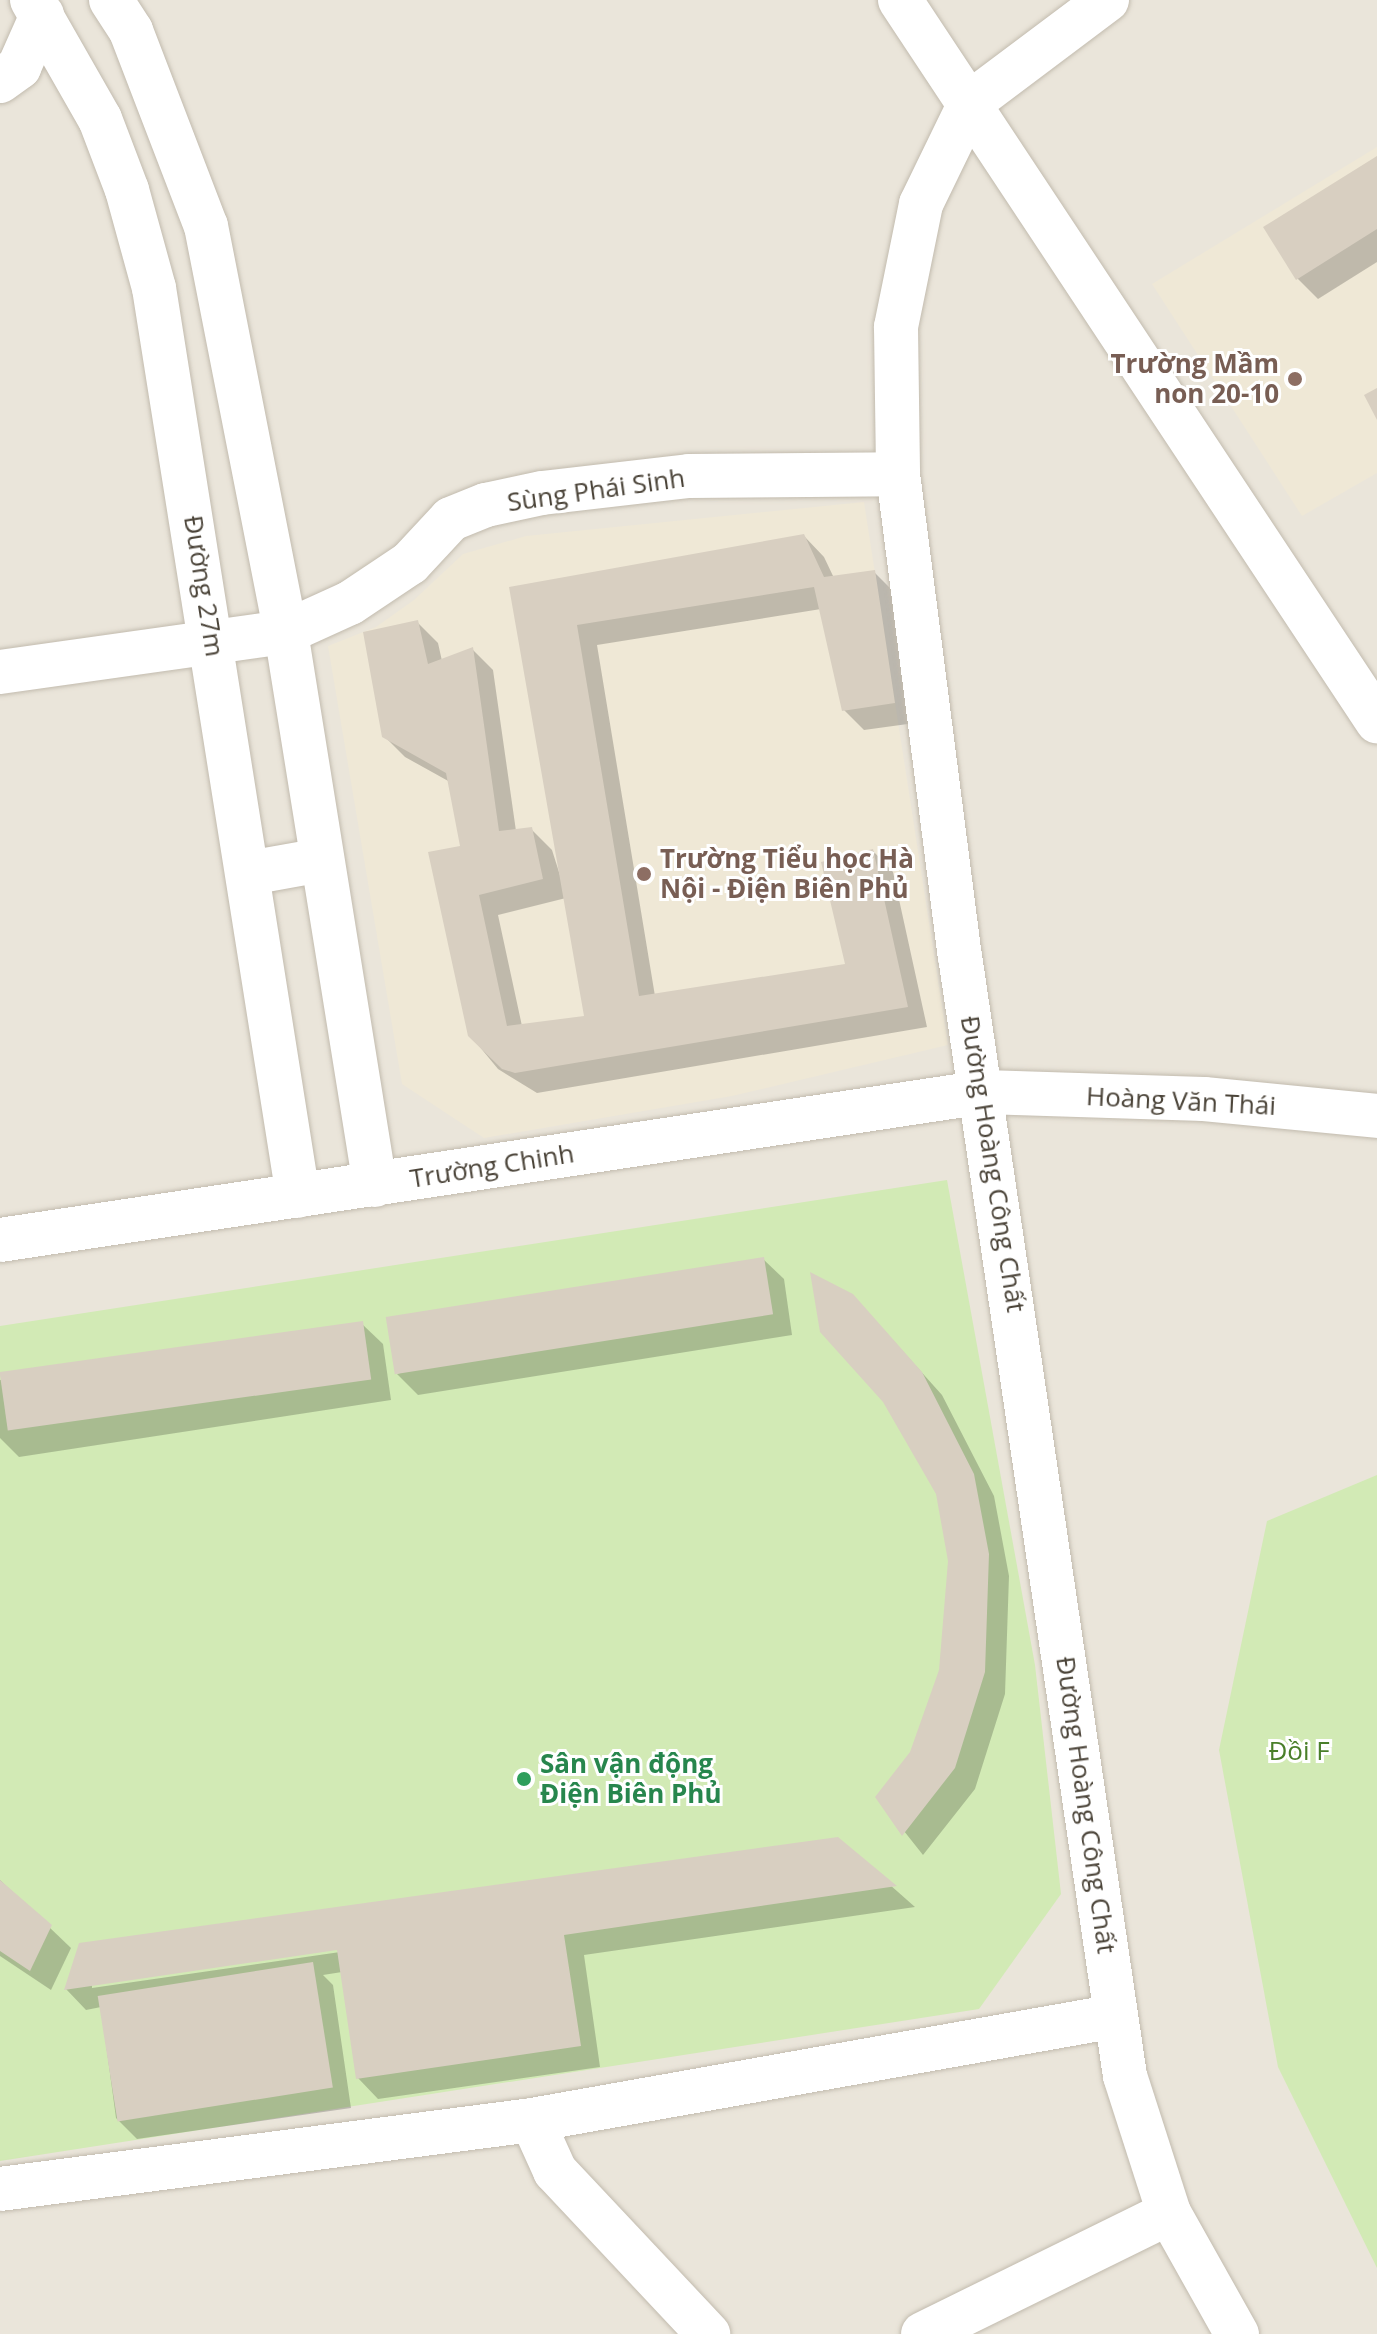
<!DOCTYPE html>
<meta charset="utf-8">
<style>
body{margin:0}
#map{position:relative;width:1377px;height:2334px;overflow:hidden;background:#f6f3ec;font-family:"Open Sans",sans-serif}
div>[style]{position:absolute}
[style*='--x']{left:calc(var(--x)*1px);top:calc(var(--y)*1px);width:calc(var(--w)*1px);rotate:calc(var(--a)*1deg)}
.residential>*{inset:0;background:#eae5da;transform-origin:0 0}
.education>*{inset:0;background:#efe8d6}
.green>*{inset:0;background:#d2eab5}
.shadow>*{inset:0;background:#0003}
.building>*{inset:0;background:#d8cfc1;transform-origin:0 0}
.roads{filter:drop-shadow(0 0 2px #c2bbae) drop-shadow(0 0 2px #c2bbae)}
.minor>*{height:44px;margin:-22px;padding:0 22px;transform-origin:22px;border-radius:22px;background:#fff}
.dots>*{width:22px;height:22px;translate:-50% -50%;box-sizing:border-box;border:4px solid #fff;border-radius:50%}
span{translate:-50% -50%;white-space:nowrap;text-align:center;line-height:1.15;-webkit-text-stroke:6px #fff;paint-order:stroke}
.education-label{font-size:26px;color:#785e54;font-weight:700}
.right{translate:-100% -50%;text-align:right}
.left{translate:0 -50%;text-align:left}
.street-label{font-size:26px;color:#4b4439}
.park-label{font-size:26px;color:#4a7f2a}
.leisure-label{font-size:26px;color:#27864d;font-weight:700}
</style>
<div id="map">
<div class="residential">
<div style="left:0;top:0;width:1377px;height:2334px"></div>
</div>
<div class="education">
<div style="clip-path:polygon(1377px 147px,1377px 473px,1302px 516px,1152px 284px)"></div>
<div style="clip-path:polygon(864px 502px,948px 1045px,732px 1096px,484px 1138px,402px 1084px,328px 646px,376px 627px,414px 600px,463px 554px,526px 536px)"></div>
</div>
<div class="green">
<div style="clip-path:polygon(947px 1180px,1035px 1665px,1061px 1894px,979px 2009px,0 2161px,0 1326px)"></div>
<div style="clip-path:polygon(1377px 1475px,1377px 2268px,1278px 2067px,1219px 1750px,1267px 1521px)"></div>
</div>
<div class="shadow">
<div style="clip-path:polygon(1377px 159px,1377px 262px,1318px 299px,1297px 278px)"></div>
<div style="clip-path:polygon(evenodd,804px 536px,824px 557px,834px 578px,874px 572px,895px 593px,915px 723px,864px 730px,844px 710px,821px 609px,597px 645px,655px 996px,847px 965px,873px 851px,893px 872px,927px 1027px,537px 1093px,498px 1069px,470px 1035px,463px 847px,450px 782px,405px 757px,384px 736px,417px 622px,438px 643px,442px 661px,472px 649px,493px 670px,516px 831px,531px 829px,552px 850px,565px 891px,512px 589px,804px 536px,566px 898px,587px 1018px,522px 1026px,498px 915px,566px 898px)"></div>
<div style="clip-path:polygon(763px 1259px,784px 1279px,792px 1335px,418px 1395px,397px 1374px)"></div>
<div style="clip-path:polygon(873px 1318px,942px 1395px,994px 1496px,1009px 1576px,1005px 1694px,975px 1789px,923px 1855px,877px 1797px,912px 1753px,941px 1670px,950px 1561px,938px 1493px)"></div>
<div style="clip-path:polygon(362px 1324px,383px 1344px,391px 1400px,19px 1457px,0 1438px,0 1380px)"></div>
<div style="clip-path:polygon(evenodd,838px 1839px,915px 1907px,584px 1955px,600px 2067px,378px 2099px,358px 2078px,342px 1972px,323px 1975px,333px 1985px,351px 2108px,137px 2139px,116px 2118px,101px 2007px,86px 2010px,66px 1989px,80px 1945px,838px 1839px,347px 1947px,347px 1951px,92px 1988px,92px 1984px,347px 1947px)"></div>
<div style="clip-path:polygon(0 1880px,71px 1948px,51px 1990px,0 1956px)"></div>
</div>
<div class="building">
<div style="clip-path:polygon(1377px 156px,1377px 229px,1296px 280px,1263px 227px)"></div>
<div style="clip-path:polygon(1377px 388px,1377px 420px,1364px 395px)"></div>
<div style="clip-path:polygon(804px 534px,824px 577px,875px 570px,895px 703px,842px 711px,814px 587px,577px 625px,639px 996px,845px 964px,821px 862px,873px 849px,908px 1007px,515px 1073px,502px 1069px,468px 1036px,428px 852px,460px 846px,446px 773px,382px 737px,363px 632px,418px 620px,428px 664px,473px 647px,499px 831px,532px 827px,543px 879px,479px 895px,507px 1026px,584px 1016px,509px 587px)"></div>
<div style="left:764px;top:1257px;width:58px;height:383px;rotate:81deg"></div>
<div style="clip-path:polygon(810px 1272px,853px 1294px,922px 1372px,974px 1474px,989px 1554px,985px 1672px,955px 1768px,902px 1836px,875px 1797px,910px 1752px,939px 1670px,948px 1561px,936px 1494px,883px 1402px,820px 1332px)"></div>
<div style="left:363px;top:1321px;width:59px;height:367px;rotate:82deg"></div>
<div style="clip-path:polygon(838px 1837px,897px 1886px,564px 1935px,581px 2046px,356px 2079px,337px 1950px,64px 1990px,79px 1943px)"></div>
<div style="clip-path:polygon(0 1880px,52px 1925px,30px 1971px,0 1951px)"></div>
<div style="left:313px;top:1962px;width:127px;height:218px;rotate:81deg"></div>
</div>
<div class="roads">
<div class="minor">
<div style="--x:32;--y:0;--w:137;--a:60.3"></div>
<div style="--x:100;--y:119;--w:76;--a:69.2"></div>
<div style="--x:127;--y:190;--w:102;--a:74.6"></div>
<div style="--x:154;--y:288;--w:919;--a:80.99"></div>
<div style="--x:111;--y:0;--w:37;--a:57"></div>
<div style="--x:131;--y:31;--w:209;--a:69"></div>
<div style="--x:206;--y:226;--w:414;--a:78.9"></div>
<div style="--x:286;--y:632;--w:560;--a:80.86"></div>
<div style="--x:900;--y:0;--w:865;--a:56.51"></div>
<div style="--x:1107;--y:0;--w:171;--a:143.1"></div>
<div style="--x:970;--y:103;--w:112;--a:115.9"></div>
<div style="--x:921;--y:204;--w:126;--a:101.5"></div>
<div style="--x:896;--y:327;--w:147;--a:89.2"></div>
<div style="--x:898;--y:474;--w:486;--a:82.7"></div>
<div style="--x:960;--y:956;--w:1132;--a:81.62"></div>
<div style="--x:1125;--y:2076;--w:144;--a:72.2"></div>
<div style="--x:1169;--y:2213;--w:139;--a:60.7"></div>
<div style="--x:0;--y:81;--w:24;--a:-36"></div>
<div style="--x:19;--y:67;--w:57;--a:-66.1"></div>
<div style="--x:0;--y:672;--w:289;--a:-8"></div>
<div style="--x:286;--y:632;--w:70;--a:-24.4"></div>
<div style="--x:350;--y:603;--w:72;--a:-33.7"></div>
<div style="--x:410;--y:563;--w:60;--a:-47"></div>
<div style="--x:451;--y:519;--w:38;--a:-22"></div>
<div style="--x:486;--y:505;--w:57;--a:-12.1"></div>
<div style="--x:542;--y:493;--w:148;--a:-6.6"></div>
<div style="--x:689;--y:476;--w:209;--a:-0.5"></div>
<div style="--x:249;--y:873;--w:73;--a:-10.2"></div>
<div style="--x:0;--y:1240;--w:995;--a:-8.55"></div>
<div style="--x:984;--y:1092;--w:220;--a:1.8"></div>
<div style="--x:1204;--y:1099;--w:174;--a:5.6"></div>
<div style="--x:532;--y:2120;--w:56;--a:65.7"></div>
<div style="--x:555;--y:2171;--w:224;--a:46.8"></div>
<div style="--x:0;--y:2189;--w:536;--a:-7.39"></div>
<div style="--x:532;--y:2120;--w:593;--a:-10.1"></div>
<div style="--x:923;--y:2334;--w:274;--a:-26.2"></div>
</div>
</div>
<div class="dots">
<div style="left:1295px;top:379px;background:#8d6e63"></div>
<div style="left:644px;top:874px;background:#8d6e63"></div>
<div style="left:524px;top:1779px;background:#2e9e5b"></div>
</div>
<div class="education-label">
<span class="right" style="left:1279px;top:379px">Trường Mầm<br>non 20-10</span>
<span class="left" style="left:660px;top:874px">Trường Tiểu học Hà<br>Nội - Điện Biên Phủ</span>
</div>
<div class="street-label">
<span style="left:596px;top:490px;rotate:-8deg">Sùng Phái Sinh</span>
<span style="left:204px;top:586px;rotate:81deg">Đường 27m</span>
<span style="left:1181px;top:1101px;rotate:3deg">Hoàng Văn Thái</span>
<span style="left:993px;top:1164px;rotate:81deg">Đường Hoàng Công Chất</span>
<span style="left:492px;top:1166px;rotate:-9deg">Trường Chinh</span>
<span style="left:1086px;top:1805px;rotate:82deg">Đường Hoàng Công Chất</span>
</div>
<div class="park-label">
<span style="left:1299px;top:1751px">Đồi F</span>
</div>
<div class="leisure-label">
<span class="left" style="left:540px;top:1779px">Sân vận động<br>Điện Biên Phủ</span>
</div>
</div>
